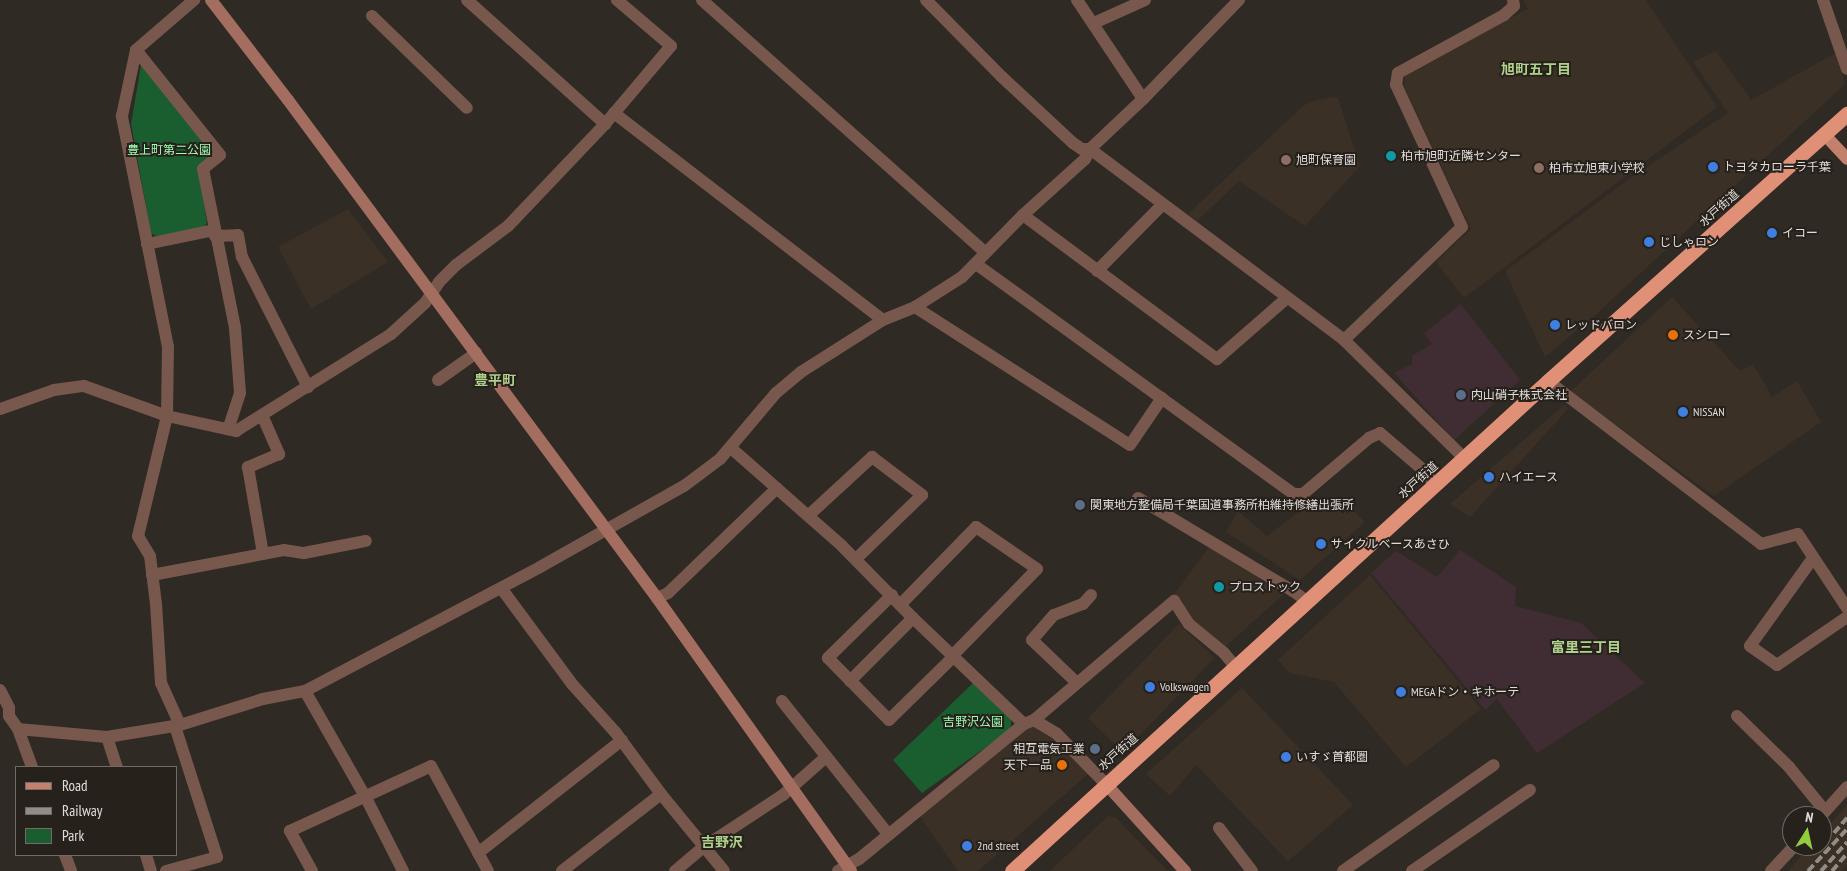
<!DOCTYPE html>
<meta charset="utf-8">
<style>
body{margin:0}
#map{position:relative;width:1847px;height:871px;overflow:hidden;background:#302a25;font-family:"PT Sans Narrow","Noto Sans JP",sans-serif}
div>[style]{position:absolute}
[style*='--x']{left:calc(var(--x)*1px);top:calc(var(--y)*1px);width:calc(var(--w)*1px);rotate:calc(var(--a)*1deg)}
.built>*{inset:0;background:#3b3026;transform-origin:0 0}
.industrial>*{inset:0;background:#402d33}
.green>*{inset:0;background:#1a5d2f}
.street>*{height:12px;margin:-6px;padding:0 6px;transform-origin:6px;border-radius:6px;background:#78574d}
.secondary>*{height:12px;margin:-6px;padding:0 6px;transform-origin:6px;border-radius:6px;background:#a36e5f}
.primary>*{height:12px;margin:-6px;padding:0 6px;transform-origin:6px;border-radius:6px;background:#c3806c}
.highway>*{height:15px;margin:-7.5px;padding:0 7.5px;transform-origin:7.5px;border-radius:7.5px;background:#e19078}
.rail>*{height:4px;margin-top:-2px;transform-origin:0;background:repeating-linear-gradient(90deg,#918c88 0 8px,transparent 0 12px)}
.dots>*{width:14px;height:14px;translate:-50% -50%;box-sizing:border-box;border:2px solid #27211c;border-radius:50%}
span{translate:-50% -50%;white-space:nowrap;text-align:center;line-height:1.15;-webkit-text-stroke:4px #27211c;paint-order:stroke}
.park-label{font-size:12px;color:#9efcb3}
.poi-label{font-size:12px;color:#e1dcd9}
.left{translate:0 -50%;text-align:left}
.right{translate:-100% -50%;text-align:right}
.street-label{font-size:12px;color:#e1dcd9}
.neighbourhood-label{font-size:14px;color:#b0d18b;font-weight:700}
.legend{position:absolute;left:15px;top:766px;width:162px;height:90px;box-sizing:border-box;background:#27211c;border:1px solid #716c68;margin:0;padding:6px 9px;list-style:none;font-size:15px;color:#e1dcd9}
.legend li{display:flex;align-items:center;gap:10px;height:25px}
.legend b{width:25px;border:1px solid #716c68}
.north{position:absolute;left:1782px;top:806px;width:50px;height:50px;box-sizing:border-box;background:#27211c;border:1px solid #716c68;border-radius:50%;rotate:10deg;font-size:14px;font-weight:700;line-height:20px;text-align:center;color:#e1dcd9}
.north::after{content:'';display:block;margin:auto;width:18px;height:22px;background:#93cd3e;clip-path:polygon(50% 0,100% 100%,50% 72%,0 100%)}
</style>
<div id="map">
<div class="built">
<div style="clip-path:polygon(1523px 0,1646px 0,1717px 107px,1464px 298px,1436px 262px,1471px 229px,1404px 86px,1405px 74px,1528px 9px)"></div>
<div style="clip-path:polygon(1716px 51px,1751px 100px,1836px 53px,1845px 84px,1592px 318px,1545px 357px,1505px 271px,1632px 177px,1728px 113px,1693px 62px)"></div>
<div style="clip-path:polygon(1332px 97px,1338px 98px,1360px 166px,1305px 226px,1239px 181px,1197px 221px,1188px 214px,1303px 106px,1310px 102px)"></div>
<div style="clip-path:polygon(348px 209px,388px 262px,311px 309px,278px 247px)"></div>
<div style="clip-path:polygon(1672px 297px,1740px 371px,1753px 364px,1772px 397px,1797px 381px,1821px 422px,1714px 496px,1570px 392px)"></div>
<div style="clip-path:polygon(1564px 405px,1568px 409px,1470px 517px,1450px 504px)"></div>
<div style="clip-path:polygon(1340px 497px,1365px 522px,1300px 580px,1226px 532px,1238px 511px,1267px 536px,1313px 501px,1323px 507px,1331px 500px)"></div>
<div style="clip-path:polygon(1209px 547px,1284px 594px,1225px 647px,1190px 618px,1173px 596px)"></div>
<div style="clip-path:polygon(1370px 575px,1481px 709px,1406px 767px,1334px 682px,1290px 673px,1278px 660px)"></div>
<div style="left:1179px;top:624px;width:49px;height:131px;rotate:44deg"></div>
<div style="clip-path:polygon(1242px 688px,1353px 805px,1288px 861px,1196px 765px,1170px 796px,1146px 774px)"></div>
<div style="clip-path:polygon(1033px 722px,1045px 727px,1089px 773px,978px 871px,958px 871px,917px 812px)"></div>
<div style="clip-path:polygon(1847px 805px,1847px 865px,1842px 871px,1788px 871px,1810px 846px,1822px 846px,1822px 833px)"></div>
<div style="clip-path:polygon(1108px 816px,1116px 818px,1168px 871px,1050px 871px)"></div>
</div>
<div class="industrial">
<div style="clip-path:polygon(1461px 304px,1520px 380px,1454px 440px,1394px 373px,1412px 364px,1412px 356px,1432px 344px,1424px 333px)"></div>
<div style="clip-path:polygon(1460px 550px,1516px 587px,1515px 606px,1581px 623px,1645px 683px,1537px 753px,1497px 699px,1485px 710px,1371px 573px,1396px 551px,1437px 577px)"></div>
</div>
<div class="green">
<div style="clip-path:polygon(141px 65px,210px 151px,210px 157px,198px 167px,207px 223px,203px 228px,156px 236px,151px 233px,131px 124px)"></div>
<div style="clip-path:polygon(973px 683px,1011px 717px,1011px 729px,922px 793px,893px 760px)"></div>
</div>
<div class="street">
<div style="--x:467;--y:0;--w:186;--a:41.9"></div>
<div style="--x:702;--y:0;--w:379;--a:41.7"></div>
<div style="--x:926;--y:0;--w:108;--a:45.4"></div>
<div style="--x:1002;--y:77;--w:97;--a:42.9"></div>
<div style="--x:1073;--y:143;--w:11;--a:34"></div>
<div style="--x:1082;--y:149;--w:8;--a:0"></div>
<div style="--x:1090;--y:149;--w:318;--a:36.9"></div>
<div style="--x:1344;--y:340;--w:168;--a:44.5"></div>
<div style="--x:1077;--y:0;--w:119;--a:56.3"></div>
<div style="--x:1823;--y:0;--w:73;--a:70.8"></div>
<div style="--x:372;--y:16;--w:132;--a:44.1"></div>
<div style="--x:1094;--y:23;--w:56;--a:-24.3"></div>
<div style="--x:136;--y:50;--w:134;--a:51.3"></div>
<div style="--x:220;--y:155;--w:22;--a:141"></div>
<div style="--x:203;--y:169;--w:162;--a:78.6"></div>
<div style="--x:235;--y:328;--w:65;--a:85.6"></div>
<div style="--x:240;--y:393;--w:38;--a:108"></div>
<div style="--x:614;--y:113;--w:339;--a:37.6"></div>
<div style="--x:1023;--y:215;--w:242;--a:36.6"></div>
<div style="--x:1217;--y:359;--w:93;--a:-41.1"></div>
<div style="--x:215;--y:236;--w:23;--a:-2"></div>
<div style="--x:238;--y:235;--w:22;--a:80"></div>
<div style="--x:242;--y:257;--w:146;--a:63.1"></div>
<div style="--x:147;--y:244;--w:68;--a:-11.8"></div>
<div style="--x:976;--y:264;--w:392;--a:35.9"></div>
<div style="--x:1294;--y:494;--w:9;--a:0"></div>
<div style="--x:1303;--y:494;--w:87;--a:-40.3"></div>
<div style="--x:1369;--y:438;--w:12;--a:-24"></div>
<div style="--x:1380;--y:433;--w:54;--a:40.5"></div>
<div style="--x:1421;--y:468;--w:22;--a:51"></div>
<div style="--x:1097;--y:271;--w:93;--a:-45.4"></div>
<div style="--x:915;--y:307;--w:255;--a:32.7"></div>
<div style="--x:1130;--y:445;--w:57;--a:-55.8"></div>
<div style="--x:1344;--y:340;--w:163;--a:-43.8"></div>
<div style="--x:1462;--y:227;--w:157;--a:-114.9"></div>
<div style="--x:1396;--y:85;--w:12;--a:-81"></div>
<div style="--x:1398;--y:73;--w:121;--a:-28.7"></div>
<div style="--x:1504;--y:15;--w:13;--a:-42"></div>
<div style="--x:1514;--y:6;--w:6;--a:-99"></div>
<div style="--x:438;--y:380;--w:47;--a:-35.4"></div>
<div style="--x:1548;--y:381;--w:268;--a:37.4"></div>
<div style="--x:1761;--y:544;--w:38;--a:-15"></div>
<div style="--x:1798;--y:534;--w:89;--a:56.5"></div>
<div style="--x:0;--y:409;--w:57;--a:-19.4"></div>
<div style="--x:54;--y:390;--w:30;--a:-8"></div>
<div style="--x:84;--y:386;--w:88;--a:19.9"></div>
<div style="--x:167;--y:416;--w:71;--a:12.3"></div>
<div style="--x:236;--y:431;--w:183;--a:-32"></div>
<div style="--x:391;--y:334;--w:46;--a:-42.4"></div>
<div style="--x:425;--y:303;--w:25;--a:-56"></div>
<div style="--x:439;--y:282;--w:24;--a:-45"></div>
<div style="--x:456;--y:265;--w:65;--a:-36.9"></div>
<div style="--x:508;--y:226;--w:141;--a:-46.4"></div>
<div style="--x:605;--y:124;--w:102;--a:-49.8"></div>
<div style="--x:671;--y:46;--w:71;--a:-139.6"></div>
<div style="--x:262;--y:415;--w:43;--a:66.4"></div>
<div style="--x:279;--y:454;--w:34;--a:157"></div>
<div style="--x:248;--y:467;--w:88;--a:80.2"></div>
<div style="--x:731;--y:448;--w:148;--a:41.4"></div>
<div style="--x:842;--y:546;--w:101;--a:45.4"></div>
<div style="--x:913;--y:618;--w:153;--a:43.7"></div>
<div style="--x:1138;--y:498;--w:181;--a:31"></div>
<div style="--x:1293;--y:591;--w:17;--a:36"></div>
<div style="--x:809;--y:515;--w:86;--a:-42.6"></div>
<div style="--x:872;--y:457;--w:63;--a:37.2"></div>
<div style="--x:922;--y:495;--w:92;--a:135.9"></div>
<div style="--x:1813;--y:558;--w:108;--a:125.6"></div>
<div style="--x:1750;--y:646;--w:33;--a:35"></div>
<div style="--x:1777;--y:665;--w:85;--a:-34.4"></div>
<div style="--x:152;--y:575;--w:134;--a:-10.7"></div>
<div style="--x:284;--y:550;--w:20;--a:9"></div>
<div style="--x:304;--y:553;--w:63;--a:-11"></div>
<div style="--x:501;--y:588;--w:119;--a:53.5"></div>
<div style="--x:572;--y:684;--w:66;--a:48.1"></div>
<div style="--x:616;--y:733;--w:76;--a:53.6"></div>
<div style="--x:661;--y:794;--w:99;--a:50.7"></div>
<div style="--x:892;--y:595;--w:90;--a:135.5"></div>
<div style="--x:828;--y:658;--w:87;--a:45.5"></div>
<div style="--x:889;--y:720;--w:90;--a:-44.5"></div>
<div style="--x:657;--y:598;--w:12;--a:-24"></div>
<div style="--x:668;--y:593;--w:151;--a:-43.9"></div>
<div style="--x:900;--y:605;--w:109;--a:-45.7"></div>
<div style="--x:976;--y:527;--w:74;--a:34.5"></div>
<div style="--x:1037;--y:569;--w:122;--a:134.3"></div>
<div style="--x:850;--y:681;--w:89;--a:-45"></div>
<div style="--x:1077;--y:683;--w:62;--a:-136.3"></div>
<div style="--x:1032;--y:640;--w:33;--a:-49"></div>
<div style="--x:1054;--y:615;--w:31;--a:-21"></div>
<div style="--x:1083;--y:604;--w:12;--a:-48"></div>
<div style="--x:0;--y:690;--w:20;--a:63"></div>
<div style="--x:9;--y:708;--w:8;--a:90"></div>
<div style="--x:9;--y:716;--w:16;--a:55"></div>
<div style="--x:305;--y:691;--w:121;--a:60.3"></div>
<div style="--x:365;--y:796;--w:84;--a:63.1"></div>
<div style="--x:782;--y:701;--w:171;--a:51.4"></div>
<div style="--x:1737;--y:716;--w:73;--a:44.4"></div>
<div style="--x:1789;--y:767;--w:57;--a:50.7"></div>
<div style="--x:1034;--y:720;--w:26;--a:31"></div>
<div style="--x:1056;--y:733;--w:71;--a:45.6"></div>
<div style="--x:180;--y:725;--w:46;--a:-114.3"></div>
<div style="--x:161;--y:683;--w:79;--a:-93.6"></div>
<div style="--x:156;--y:604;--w:48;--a:-97.1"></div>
<div style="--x:150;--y:556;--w:23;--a:-121"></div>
<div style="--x:138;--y:536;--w:123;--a:-76.4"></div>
<div style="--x:167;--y:416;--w:69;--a:-89.2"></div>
<div style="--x:168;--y:347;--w:236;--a:-101.3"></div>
<div style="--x:122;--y:116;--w:67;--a:-78"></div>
<div style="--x:136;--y:50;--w:77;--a:-40.8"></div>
<div style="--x:107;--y:737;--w:32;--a:72"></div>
<div style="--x:32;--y:767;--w:40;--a:-110.2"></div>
<div style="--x:18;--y:729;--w:89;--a:5.1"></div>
<div style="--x:107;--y:737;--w:74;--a:-9.3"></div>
<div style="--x:180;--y:725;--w:87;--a:-17.4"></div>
<div style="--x:263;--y:699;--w:43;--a:-10.8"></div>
<div style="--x:305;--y:691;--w:266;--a:-27.8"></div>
<div style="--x:540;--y:567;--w:165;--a:-29.4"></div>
<div style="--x:684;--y:486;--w:45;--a:-36.9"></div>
<div style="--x:720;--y:459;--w:87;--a:-49.7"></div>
<div style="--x:776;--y:393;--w:33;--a:-40"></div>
<div style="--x:801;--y:372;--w:97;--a:-32.4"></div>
<div style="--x:883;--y:320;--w:35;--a:-22"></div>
<div style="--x:915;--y:307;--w:56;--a:-32.6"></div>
<div style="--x:962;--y:277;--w:87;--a:-45.5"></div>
<div style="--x:1023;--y:215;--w:84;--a:-42.1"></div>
<div style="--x:1085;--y:159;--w:11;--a:-63"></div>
<div style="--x:1090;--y:149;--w:73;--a:-43.3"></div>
<div style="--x:1143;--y:99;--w:138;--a:-45.9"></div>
<div style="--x:1821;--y:816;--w:39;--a:-48"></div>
<div style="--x:1219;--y:828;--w:54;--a:52.5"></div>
<div style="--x:478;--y:853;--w:183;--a:-38.1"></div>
<div style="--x:65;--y:855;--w:17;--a:69"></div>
<div style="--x:146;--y:855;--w:17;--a:73"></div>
<div style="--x:166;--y:871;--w:53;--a:-15.4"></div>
<div style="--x:217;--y:857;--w:138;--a:-107.8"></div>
<div style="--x:312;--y:871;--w:46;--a:-118.8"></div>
<div style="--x:290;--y:831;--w:155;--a:-24.7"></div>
<div style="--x:431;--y:766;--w:119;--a:61.5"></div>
<div style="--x:562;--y:871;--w:125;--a:-37.9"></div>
<div style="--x:675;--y:871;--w:39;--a:-40"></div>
<div style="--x:705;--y:846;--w:93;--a:-33.2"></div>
<div style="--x:783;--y:795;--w:57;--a:-41.5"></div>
<div style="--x:838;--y:871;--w:24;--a:-30"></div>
<div style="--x:859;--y:859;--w:213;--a:-39.3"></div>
<div style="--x:1024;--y:724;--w:11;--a:-22"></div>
<div style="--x:1034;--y:720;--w:184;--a:-40.4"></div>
<div style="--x:1174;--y:601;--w:27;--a:57"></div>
<div style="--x:1189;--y:624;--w:45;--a:39.6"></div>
<div style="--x:1224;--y:653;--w:17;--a:50"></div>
<div style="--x:1343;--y:871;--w:184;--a:-35.1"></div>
<div style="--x:1412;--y:871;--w:143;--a:-34.5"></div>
<div style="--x:1771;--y:871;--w:34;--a:-47"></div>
</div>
<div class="secondary">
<div style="--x:211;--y:0;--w:126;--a:52.4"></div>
<div style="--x:288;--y:100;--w:620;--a:53.46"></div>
<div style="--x:657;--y:598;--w:335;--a:54.6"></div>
<div style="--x:1106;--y:784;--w:118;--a:47.8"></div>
</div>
<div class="primary">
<div style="--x:1824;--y:134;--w:34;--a:47"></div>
</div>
<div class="highway">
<div style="--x:1012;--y:871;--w:726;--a:-42.43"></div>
<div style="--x:1548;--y:381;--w:401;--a:-41.8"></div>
</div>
<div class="rail">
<div style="--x:1834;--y:833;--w:20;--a:-49"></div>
<div style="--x:1808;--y:871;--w:57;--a:-47.1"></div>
<div style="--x:1821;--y:871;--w:39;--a:-48"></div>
<div style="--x:1832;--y:871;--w:23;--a:-49"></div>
</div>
<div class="dots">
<div style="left:1391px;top:156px;background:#0f9aa8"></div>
<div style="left:1286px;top:160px;background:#8d6e63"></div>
<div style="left:1713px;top:167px;background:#3f7fe0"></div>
<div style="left:1539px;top:168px;background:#8d6e63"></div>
<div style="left:1772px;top:233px;background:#3f7fe0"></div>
<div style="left:1649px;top:242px;background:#3f7fe0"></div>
<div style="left:1555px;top:325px;background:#3f7fe0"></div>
<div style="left:1673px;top:335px;background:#e8710a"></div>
<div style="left:1461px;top:395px;background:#5c6f8a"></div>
<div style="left:1683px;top:412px;background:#3f7fe0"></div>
<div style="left:1489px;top:477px;background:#3f7fe0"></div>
<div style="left:1080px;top:505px;background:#5c6f8a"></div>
<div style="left:1321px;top:544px;background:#3f7fe0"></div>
<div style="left:1219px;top:587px;background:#0f9aa8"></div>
<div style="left:1150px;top:687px;background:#3f7fe0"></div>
<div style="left:1401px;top:692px;background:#3f7fe0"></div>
<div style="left:1095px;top:749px;background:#5c6f8a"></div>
<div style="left:1286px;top:757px;background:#3f7fe0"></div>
<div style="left:1062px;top:765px;background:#e8710a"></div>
<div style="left:967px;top:846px;background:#3f7fe0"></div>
</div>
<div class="park-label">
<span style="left:169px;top:150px">豊上町第二公園</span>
<span style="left:973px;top:722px">吉野沢公園</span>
</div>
<div class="poi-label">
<span class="left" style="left:1401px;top:156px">柏市旭町近隣センター</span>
<span class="left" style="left:1296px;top:160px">旭町保育園</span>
<span class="left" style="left:1723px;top:167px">トヨタカローラ千葉</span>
<span class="left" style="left:1549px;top:168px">柏市立旭東小学校</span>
<span class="left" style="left:1782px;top:233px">イコー</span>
<span class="left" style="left:1659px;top:242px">じしゃロン</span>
<span class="left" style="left:1565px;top:325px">レッドバロン</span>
<span class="left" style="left:1683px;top:335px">スシロー</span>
<span class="left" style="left:1471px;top:395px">内山硝子株式会社</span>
<span class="left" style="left:1693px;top:412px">NISSAN</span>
<span class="left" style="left:1499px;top:477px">ハイエース</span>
<span class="left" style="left:1090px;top:505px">関東地方整備局千葉国道事務所柏維持修繕出張所</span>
<span class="left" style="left:1331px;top:544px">サイクルベースあさひ</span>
<span class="left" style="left:1229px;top:587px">プロストック</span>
<span class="left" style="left:1160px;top:687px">Volkswagen</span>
<span class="left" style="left:1411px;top:692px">MEGAドン・キホーテ</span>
<span class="right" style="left:1085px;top:749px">相互電気工業</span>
<span class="left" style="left:1296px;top:757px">いすゞ首都圏</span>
<span class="right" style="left:1052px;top:765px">天下一品</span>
<span class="left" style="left:977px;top:846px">2nd street</span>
</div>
<div class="street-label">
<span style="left:1719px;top:208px;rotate:-42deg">水戸街道</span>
<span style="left:1418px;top:480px;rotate:-42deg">水戸街道</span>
<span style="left:1118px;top:752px;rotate:-42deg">水戸街道</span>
</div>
<div class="neighbourhood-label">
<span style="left:1536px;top:69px">旭町五丁目</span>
<span style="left:495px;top:380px">豊平町</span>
<span style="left:1586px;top:647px">富里三丁目</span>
<span style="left:722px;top:842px">吉野沢</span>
</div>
<ul class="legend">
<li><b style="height:6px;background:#c3806c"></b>Road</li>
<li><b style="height:6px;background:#918c88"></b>Railway</li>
<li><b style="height:14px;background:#1a5d2f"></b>Park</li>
</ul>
<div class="north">N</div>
</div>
